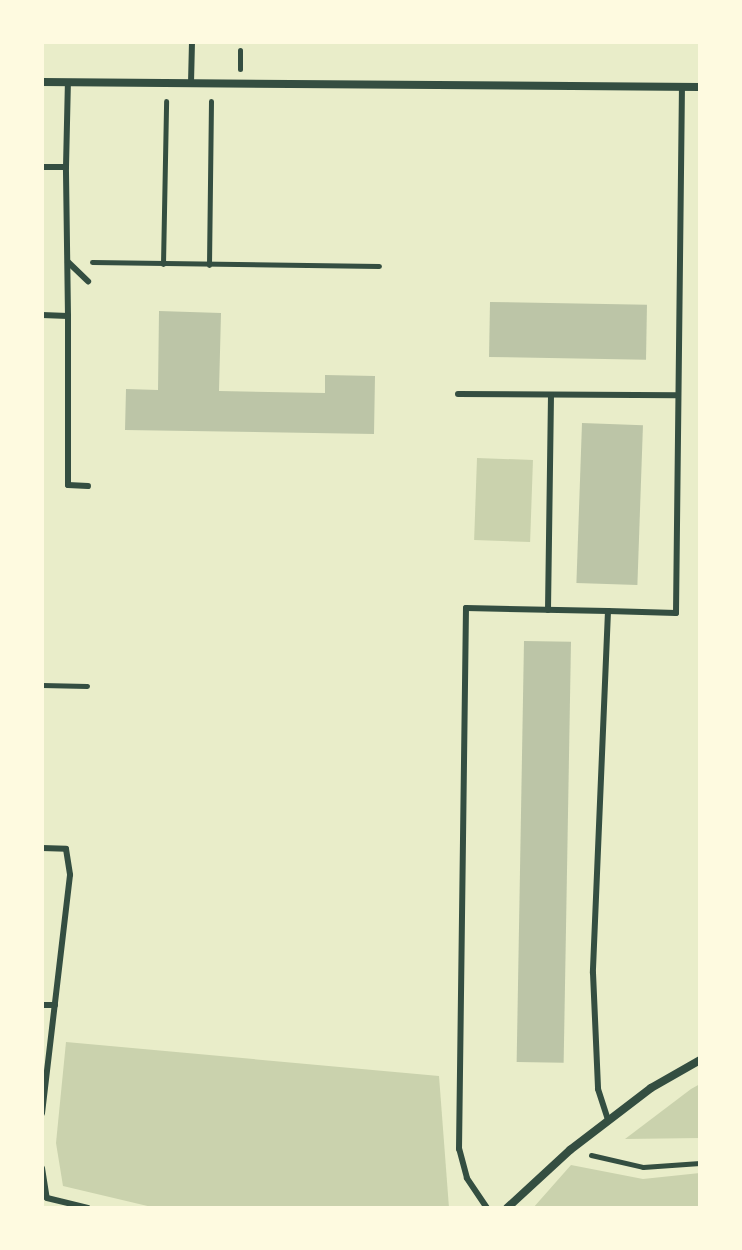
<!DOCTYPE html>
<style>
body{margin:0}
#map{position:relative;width:742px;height:1250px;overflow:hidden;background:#e9edc9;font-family:"Sofia Sans Condensed",sans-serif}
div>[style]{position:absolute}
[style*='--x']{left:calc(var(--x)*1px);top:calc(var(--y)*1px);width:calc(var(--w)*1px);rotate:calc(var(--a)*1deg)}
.green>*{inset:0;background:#cad2ad;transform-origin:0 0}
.building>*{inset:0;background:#bcc5a7;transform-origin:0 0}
.path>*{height:5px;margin:-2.5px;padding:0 2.5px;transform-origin:2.5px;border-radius:2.5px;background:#344e41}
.service>*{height:6px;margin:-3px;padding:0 3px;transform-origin:3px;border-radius:3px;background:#344e41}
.minor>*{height:8px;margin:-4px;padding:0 4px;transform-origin:4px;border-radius:4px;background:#344e41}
span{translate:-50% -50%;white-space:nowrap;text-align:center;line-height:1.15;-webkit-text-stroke:6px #fefae0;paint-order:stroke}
.frame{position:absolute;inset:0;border:44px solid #fefae0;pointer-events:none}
</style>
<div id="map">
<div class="green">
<div style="left:477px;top:458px;width:56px;height:82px;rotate:2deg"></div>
<div style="clip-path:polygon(66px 1042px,439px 1076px,449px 1208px,156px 1208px,63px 1186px,56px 1143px)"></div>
<div style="clip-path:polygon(700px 1084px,700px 1138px,625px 1139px,691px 1089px)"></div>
<div style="clip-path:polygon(571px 1165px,643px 1179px,700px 1173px,700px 1208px,533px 1208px)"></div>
</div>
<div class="building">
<div style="left:490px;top:302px;width:157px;height:55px;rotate:1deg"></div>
<div style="clip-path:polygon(159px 311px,221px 313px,219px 391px,325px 393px,325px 375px,375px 376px,374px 434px,125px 430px,126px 389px,158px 390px)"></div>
<div style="left:582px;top:423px;width:61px;height:160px;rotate:2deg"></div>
<div style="left:524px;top:641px;width:47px;height:421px;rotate:1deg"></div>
</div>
<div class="path">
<div style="--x:240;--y:50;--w:19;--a:90"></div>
<div style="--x:92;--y:262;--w:287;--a:0.8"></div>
<div style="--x:163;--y:264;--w:163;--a:-88.9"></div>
<div style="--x:209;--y:265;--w:164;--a:-89.3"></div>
<div style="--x:42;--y:685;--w:45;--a:1.3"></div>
<div style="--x:591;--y:1155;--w:53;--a:13"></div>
<div style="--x:643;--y:1167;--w:57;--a:-4"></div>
</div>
<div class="service">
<div style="--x:191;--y:83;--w:41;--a:-88.6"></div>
<div style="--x:42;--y:167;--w:24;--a:0"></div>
<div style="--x:66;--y:167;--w:85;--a:-88.7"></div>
<div style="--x:68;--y:262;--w:28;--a:44"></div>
<div style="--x:42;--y:315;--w:26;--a:2"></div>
<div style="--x:68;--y:316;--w:149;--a:-90.8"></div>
<div style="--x:68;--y:316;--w:169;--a:90"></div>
<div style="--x:68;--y:485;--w:20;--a:3"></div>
<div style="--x:458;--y:394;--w:220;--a:0.3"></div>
<div style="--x:548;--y:610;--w:215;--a:-89.2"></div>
<div style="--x:608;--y:611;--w:68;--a:1.7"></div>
<div style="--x:676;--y:613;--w:526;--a:-89.35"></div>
<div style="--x:42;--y:848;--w:24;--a:2"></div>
<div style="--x:66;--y:849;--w:26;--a:81"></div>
<div style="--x:70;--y:875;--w:240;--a:96.7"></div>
<div style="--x:42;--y:1005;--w:13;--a:0"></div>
<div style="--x:42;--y:1168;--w:30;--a:81"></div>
<div style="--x:47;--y:1198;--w:42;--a:13.7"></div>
<div style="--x:487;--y:1208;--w:36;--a:-124"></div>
<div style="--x:467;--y:1178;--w:30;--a:-105"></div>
<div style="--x:459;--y:1149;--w:541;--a:-89.26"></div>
<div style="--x:466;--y:608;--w:142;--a:1.2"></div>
<div style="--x:608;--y:611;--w:362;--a:92.4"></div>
<div style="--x:593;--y:973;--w:116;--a:87.5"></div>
<div style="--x:598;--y:1089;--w:33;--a:72"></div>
</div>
<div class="minor">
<div style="--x:42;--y:82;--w:658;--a:0.44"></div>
<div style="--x:507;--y:1208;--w:86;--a:-42.6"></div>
<div style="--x:570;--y:1150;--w:102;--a:-37.4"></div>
<div style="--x:651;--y:1088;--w:56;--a:-29.7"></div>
</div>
<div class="frame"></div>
</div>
